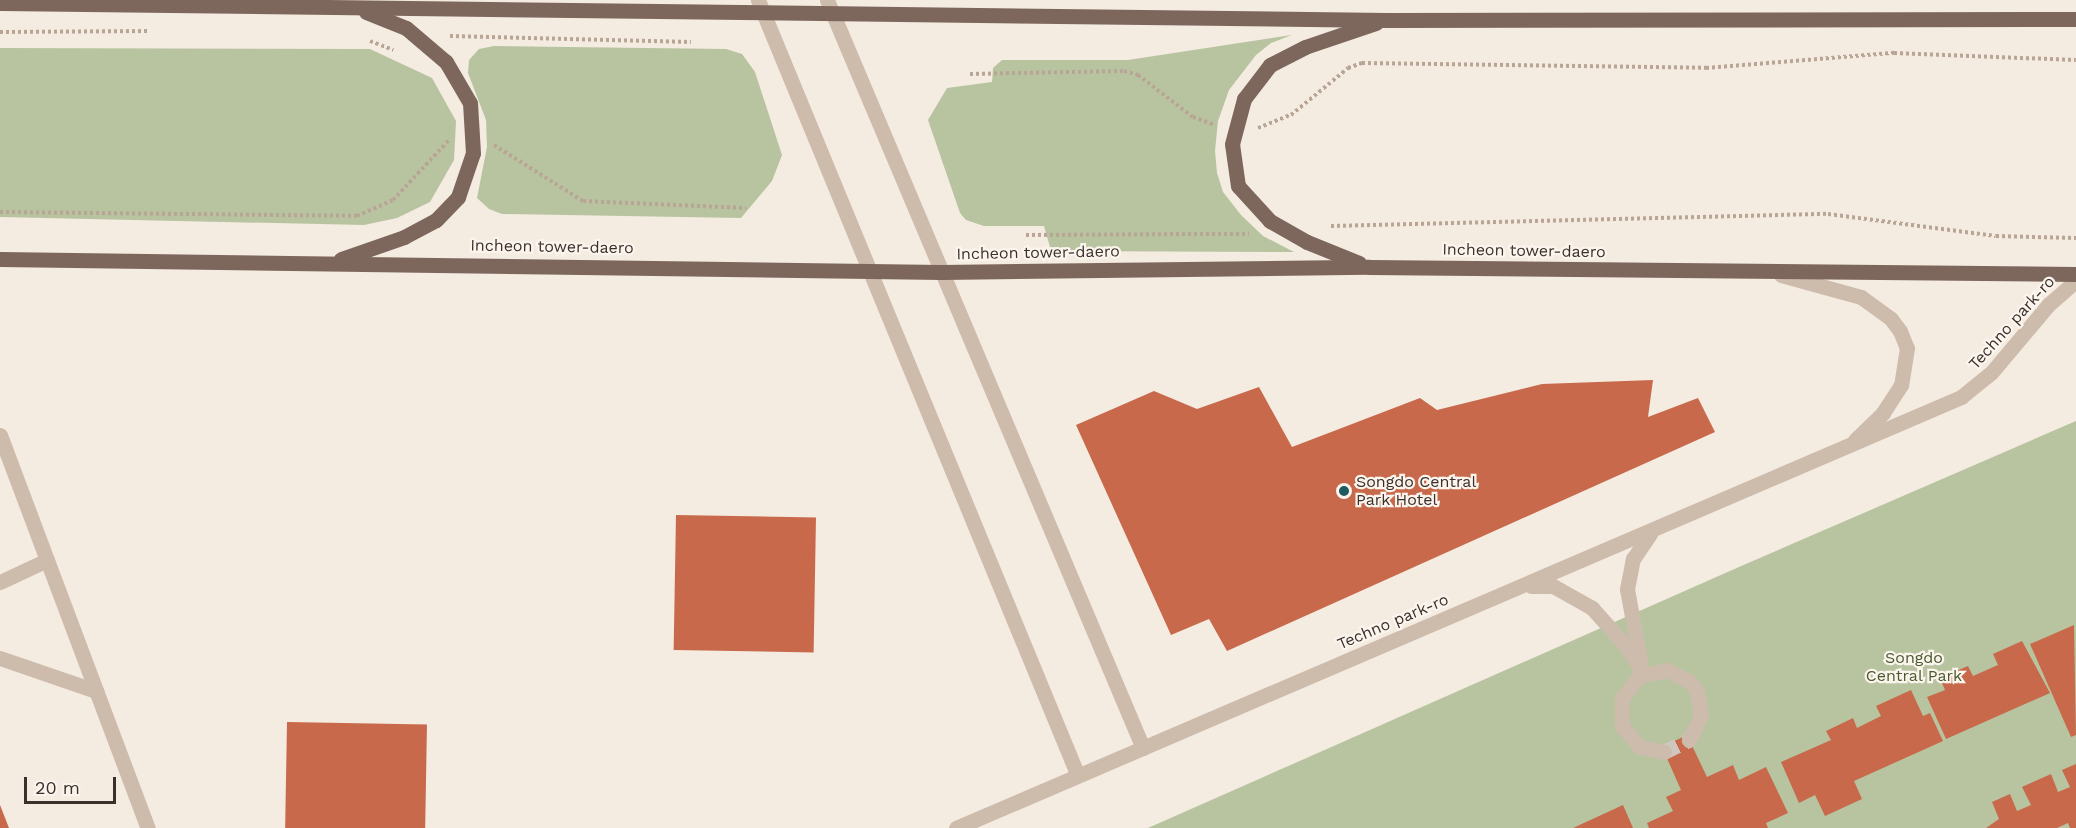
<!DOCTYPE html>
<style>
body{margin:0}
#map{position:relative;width:2076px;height:828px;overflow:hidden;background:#f4ebe1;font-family:"Work Sans",sans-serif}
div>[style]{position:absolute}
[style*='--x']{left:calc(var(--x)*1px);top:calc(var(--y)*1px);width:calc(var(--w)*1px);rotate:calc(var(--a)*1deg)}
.green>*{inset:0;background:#b8c4a0}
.building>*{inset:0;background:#c8694b;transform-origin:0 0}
.minor-tunnel>*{height:15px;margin-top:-7.5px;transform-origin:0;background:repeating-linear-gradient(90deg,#cfc6bd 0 15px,transparent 0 23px)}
.path>*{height:4px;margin-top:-2px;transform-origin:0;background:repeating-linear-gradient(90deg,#b9a596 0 3px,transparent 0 6px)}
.minor>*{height:15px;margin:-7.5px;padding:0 7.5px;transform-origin:7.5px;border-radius:7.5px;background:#cdbbac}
.major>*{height:15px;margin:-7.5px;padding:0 7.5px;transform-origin:7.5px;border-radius:7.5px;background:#7d675c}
.dots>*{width:16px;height:16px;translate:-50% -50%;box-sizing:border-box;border:3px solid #fbf5ee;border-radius:50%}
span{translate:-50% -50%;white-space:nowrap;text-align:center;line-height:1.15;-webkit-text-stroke:4.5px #fbf5ee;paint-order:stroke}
.street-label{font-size:16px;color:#3b302b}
.poi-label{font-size:16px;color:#3b302b}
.left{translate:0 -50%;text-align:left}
.park-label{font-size:16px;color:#4a5a2e}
.scale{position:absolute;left:24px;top:777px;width:92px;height:27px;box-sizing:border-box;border:3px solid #3b302b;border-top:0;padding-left:8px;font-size:18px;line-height:21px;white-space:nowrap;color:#3b302b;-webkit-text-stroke:4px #fbf5ee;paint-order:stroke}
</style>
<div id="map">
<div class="green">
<div style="clip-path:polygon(1292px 35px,1271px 43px,1256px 55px,1229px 90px,1218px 121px,1215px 151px,1217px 173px,1223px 192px,1241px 215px,1263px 236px,1294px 252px,1058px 251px,1050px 247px,1044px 226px,984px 226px,966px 220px,960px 213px,928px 120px,947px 88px,992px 82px,993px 68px,1002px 60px,1128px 60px)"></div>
<div style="clip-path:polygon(494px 46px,726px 49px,742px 54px,755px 72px,782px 155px,772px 181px,741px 218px,502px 214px,489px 209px,477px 198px,487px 147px,486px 120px,468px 73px,469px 60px,479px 49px)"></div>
<div style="clip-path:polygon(0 48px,370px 49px,432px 78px,456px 121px,454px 160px,430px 202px,397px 218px,364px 225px,0 217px)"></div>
<div style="clip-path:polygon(2076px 421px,2076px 828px,1148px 828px,1739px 567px)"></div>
</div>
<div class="building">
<div style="clip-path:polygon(1653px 380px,1648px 417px,1698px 398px,1715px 432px,1227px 651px,1209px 619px,1171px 635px,1076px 425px,1154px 391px,1197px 409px,1259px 387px,1292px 447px,1420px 398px,1437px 410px,1542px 384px)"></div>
<div style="left:676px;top:515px;width:140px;height:135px;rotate:1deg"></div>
<div style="clip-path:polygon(2074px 625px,2076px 735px,2071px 737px,2030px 644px)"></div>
<div style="clip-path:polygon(2022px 641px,2050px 693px,1946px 739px,1927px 697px,1945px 690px,1940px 678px,1968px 666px,1973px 676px,1998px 665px,1993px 654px)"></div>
<div style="clip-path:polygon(1911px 690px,1923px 716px,1930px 713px,1943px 741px,1854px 781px,1862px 799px,1825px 816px,1815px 795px,1799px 803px,1781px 762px,1831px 740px,1826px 731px,1853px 718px,1857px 728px,1881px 716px,1876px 706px)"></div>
<div style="left:287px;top:722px;width:140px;height:106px;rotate:1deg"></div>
<div style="clip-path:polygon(1687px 735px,1707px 777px,1733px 765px,1739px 780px,1766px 767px,1788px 813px,1766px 823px,1768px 828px,1649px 828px,1647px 823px,1673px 811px,1666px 797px,1681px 790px,1662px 747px)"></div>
<div style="clip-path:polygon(2076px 764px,2076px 828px,2070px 828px,2068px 823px,2057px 828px,1986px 828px,1999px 819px,1992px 802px,2010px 794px,2017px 811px,2031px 805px,2022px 787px,2051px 774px,2058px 792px,2070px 787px,2062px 770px)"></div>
<div style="clip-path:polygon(0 805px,9px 828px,0 828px)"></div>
<div style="clip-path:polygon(1623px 805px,1633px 828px,1573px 828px)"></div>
</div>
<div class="minor-tunnel">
<div style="--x:1664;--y:752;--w:28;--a:-26"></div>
</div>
<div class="path">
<div style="--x:0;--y:32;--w:149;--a:-0.4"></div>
<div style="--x:450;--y:36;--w:241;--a:1.4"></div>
<div style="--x:370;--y:41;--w:25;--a:21"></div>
<div style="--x:970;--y:74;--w:154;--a:-1.1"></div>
<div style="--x:1124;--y:71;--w:15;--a:16"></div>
<div style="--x:1138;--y:75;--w:69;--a:37.4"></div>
<div style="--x:1193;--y:117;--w:23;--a:20"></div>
<div style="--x:1258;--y:128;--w:35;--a:-22"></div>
<div style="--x:1291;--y:115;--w:74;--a:-39.5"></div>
<div style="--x:1348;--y:68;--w:15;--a:-20"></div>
<div style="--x:1362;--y:63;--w:344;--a:0.8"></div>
<div style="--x:1706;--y:68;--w:189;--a:-4.6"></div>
<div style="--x:1894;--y:53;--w:182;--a:2.2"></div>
<div style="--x:494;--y:145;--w:105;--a:32.2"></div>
<div style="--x:583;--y:201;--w:163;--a:2.5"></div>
<div style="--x:0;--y:212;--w:357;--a:0.6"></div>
<div style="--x:357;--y:216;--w:39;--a:-24"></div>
<div style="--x:393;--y:200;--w:82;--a:-47"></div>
<div style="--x:1331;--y:226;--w:497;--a:-1.4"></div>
<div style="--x:1828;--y:214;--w:169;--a:7.5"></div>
<div style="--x:1996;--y:236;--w:80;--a:1.4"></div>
<div style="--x:1026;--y:235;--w:223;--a:-0.3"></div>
</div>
<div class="minor">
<div style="--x:758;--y:0;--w:839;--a:67.59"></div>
<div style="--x:827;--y:0;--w:812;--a:67.1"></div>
<div style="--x:1781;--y:275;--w:83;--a:15.4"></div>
<div style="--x:1861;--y:297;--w:37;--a:36"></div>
<div style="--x:1891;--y:319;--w:15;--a:53"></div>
<div style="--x:1900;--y:331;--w:18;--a:68"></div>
<div style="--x:1907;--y:348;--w:37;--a:99"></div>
<div style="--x:1901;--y:385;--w:33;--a:123"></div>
<div style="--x:1883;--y:413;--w:39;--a:136"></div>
<div style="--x:0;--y:435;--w:420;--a:69.4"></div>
<div style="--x:0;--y:582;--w:52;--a:-25.1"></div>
<div style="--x:1531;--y:586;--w:22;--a:0"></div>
<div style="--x:1553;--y:586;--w:45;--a:29.4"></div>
<div style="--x:1592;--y:608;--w:51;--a:48.2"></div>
<div style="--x:1626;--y:646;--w:33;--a:57"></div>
<div style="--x:0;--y:658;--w:102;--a:19"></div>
<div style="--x:1640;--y:660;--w:72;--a:-100.4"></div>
<div style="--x:1627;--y:589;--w:31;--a:-79"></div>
<div style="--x:1633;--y:559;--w:32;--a:-56"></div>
<div style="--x:1664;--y:752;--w:25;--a:-168"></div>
<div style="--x:1640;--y:747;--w:28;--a:-131"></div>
<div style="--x:1622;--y:726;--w:28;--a:-90"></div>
<div style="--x:1622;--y:698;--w:28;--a:-52"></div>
<div style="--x:1639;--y:676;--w:29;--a:-12"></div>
<div style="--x:1667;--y:670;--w:25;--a:27"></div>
<div style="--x:1689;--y:681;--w:13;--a:51"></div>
<div style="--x:1697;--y:691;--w:25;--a:81"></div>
<div style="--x:1701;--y:716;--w:27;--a:117"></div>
<div style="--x:956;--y:828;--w:1094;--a:-23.21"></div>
<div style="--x:1961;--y:397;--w:38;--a:-39"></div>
<div style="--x:1991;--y:373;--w:89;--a:-50"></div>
<div style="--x:2048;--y:305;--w:37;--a:-41"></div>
</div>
<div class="major">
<div style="--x:0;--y:3;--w:1387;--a:0.7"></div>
<div style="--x:1387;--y:20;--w:689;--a:-0.08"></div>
<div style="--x:0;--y:259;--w:941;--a:0.79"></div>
<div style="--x:941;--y:272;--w:428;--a:-0.7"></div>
<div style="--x:1369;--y:267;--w:707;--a:0.57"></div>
<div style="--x:341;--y:259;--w:67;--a:-19.2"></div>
<div style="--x:404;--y:237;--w:36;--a:-28"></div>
<div style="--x:436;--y:220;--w:32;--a:-46"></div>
<div style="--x:458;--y:197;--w:46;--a:-71.2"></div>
<div style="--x:473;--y:153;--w:50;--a:-93.4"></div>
<div style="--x:470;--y:103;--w:48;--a:-120.3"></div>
<div style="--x:446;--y:62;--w:52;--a:-139.6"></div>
<div style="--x:406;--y:28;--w:43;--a:-158.2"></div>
<div style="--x:1359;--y:263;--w:56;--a:-158"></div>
<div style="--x:1307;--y:242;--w:43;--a:-150.4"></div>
<div style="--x:1270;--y:221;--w:47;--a:-132.4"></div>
<div style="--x:1238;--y:186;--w:42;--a:-98.1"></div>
<div style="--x:1232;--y:144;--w:47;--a:-75.1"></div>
<div style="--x:1244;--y:99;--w:43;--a:-52.6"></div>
<div style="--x:1270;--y:65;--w:39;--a:-27"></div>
<div style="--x:1305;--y:47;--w:75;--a:-18.7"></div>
</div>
<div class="dots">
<div style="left:1344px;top:491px;background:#1f5a5e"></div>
</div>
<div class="street-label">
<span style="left:552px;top:247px;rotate:1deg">Incheon tower-daero</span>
<span style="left:1524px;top:251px;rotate:1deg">Incheon tower-daero</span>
<span style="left:1038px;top:253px;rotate:-1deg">Incheon tower-daero</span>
<span style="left:2012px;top:323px;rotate:-48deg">Techno park-ro</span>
<span style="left:1393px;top:622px;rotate:-23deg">Techno park-ro</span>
</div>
<div class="poi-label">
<span class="left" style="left:1356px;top:491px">Songdo Central<br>Park Hotel</span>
</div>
<div class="park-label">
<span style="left:1914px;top:667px">Songdo<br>Central Park</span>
</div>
<div class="scale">20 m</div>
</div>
